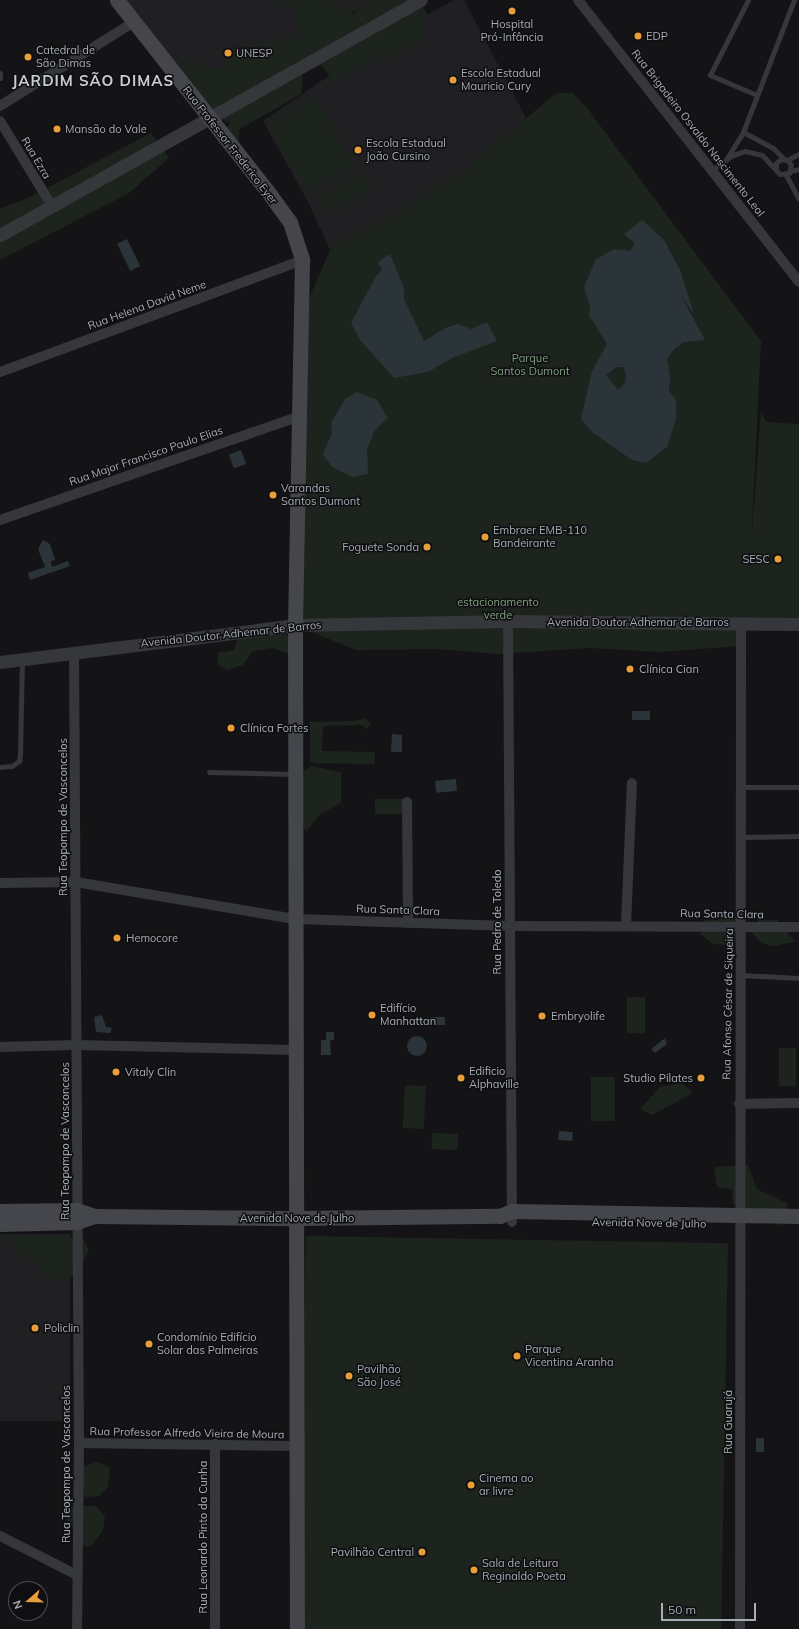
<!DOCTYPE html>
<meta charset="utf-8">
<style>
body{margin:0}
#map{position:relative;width:799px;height:1629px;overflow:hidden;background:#141416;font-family:Mulish,sans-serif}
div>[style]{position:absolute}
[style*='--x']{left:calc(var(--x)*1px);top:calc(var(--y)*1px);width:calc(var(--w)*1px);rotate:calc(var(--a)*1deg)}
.built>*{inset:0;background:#202023;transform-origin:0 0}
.green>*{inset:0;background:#1d241d;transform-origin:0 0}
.water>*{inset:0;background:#2b3439;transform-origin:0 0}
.round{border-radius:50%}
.service>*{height:5px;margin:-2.5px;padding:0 2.5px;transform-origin:2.5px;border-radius:2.5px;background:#35373b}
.minor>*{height:10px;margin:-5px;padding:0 5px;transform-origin:5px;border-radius:5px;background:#35373b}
.tertiary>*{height:13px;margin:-6.5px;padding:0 6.5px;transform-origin:6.5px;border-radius:6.5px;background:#35373b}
.secondary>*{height:15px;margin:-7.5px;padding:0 7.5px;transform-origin:7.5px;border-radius:7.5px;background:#44464b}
.dots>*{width:11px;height:11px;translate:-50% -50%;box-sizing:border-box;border:2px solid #0f0f11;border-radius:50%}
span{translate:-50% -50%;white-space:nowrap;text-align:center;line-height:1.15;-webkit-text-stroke:3px #0f0f11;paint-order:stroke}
.poi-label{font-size:11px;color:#a7acb5}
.left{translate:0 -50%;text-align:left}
.right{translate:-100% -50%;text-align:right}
.street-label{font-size:11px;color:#a7acb5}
.park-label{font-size:11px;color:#7fa07e}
.district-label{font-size:15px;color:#c7cbd2;font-weight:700;letter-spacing:1px}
.north{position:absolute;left:8px;top:1581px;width:40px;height:40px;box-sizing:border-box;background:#0f0f11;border:1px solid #4c4e53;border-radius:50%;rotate:250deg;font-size:11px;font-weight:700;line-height:16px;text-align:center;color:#a7acb5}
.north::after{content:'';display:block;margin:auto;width:14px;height:18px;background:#e99f39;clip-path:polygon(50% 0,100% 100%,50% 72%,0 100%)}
.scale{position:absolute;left:661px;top:1603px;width:95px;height:18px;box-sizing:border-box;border:2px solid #a7acb5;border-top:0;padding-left:5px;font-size:12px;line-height:14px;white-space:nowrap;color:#a7acb5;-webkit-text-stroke:3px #0f0f11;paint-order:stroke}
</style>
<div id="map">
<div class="built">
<div style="clip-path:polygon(124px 0,373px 0,207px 106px)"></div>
<div style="clip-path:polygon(454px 0,464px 0,526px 118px,453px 178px,330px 250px,307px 200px,263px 121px,378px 42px)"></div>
<div style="left:0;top:1234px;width:70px;height:187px"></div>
</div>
<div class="green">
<div style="clip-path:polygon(270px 0,333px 0,352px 15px,370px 0,419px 0,427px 14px,423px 39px,391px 59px,385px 54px,334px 81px,321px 65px,303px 73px,301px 94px,240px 129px,237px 150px,222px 134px,230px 123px,197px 109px,187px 98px,184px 57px,219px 71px,236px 52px,296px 36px,300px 22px,288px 5px)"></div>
<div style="clip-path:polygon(557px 93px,573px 93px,587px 108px,761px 341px,751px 547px,761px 411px,766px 422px,799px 424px,799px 624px,744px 624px,746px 608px,740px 646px,660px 652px,589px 648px,498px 654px,437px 649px,356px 650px,295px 625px,303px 312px,330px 250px,453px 178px)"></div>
<div style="left:316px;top:97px;width:79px;height:55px;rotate:61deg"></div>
<div style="clip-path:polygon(151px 133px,169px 158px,129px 193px,0 260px,0 209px,30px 197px)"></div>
<div style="left:363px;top:171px;width:21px;height:51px;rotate:62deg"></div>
<div style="clip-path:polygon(267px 624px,294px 639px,293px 656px,273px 648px,253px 651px,243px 665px,227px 670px,218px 664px,218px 653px,234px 650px,238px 637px)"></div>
<div style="clip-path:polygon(365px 718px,371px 724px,367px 729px,361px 725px,323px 726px,322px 751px,375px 752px,375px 764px,310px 763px,310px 722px,354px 721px)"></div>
<div style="clip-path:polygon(311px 766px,341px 772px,341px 803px,320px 814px,306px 832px,298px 815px,290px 784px)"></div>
<div style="left:375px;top:799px;width:27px;height:15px"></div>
<div style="clip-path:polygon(726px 915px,736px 917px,736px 940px,730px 937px,726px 945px,713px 944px,700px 934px,705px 920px,718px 920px)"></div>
<div style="clip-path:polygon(759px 920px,777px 920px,795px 942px,773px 946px,762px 943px,750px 931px)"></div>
<div style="left:627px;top:997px;width:18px;height:36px"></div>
<div style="left:779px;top:1048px;width:17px;height:38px"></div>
<div style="left:591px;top:1077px;width:24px;height:44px"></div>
<div style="clip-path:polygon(682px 1083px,693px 1093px,652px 1115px,640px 1109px,660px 1087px)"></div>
<div style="left:405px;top:1085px;width:21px;height:43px;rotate:3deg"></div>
<div style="left:432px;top:1133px;width:26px;height:16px;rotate:2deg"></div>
<div style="clip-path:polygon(748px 1165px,757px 1189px,788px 1204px,780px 1226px,733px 1203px,732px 1189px,717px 1187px,714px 1167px)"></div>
<div style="clip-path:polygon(1px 1235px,83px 1238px,89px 1251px,74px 1276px,51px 1280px)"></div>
<div style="left:306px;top:1236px;width:422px;height:393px;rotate:1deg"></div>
<div style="clip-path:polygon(97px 1462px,110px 1467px,108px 1487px,99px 1496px,85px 1497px,78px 1487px,82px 1467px)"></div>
<div style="clip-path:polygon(72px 1506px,96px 1506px,105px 1517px,103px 1531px,90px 1547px,79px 1545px,78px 1533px,65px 1517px)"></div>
</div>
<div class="water">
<div style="clip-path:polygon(evenodd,642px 220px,664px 240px,680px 270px,694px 314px,681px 296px,705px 340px,684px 342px,675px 348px,667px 359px,670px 377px,669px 391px,676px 400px,676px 419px,667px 447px,646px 463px,632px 460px,592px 432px,581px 419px,592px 371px,607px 344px,589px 315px,590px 307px,584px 287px,596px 259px,614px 249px,630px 251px,635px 243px,624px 234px,642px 220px,617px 367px,623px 367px,626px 373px,625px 383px,618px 390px,606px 375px,617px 367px)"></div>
<div style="left:127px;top:239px;width:30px;height:11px;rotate:64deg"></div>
<div style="clip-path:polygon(390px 254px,404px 288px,404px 299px,424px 341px,445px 328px,458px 324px,471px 329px,487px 322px,497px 341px,452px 358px,428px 372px,394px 378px,360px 340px,351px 323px,376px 276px,382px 270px,378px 262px)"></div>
<div style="clip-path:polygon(357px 392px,377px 400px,388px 418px,375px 430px,367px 449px,368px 474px,353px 477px,332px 467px,323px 454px,332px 433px,331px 423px,345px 399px)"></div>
<div style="left:241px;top:450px;width:15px;height:13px;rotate:70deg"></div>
<div style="clip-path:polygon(43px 540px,50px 544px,55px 560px,51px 561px,52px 567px,68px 561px,70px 566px,30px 580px,28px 573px,45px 567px,38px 549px)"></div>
<div style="left:632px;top:711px;width:18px;height:9px"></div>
<div style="clip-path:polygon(392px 734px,402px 735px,402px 752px,391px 752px)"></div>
<div style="left:456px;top:779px;width:12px;height:21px;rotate:85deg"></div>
<div style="clip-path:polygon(102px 1015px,106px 1027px,112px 1028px,110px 1033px,96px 1032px,94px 1017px)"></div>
<div style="left:427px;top:1017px;width:18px;height:8px"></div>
<div style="clip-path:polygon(326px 1032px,334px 1032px,334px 1040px,330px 1040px,331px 1055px,321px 1055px,321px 1040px,326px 1040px)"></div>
<div class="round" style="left:407px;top:1036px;width:20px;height:20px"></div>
<div style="clip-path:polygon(665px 1038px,667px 1044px,655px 1053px,651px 1049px)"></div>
<div style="left:559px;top:1131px;width:14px;height:9px;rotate:4deg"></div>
<div style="left:756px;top:1438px;width:8px;height:14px"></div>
</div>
<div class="service">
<div style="--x:748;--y:0;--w:84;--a:116.9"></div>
<div style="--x:710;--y:75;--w:51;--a:23.1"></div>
<div style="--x:0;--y:73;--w:5;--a:90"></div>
<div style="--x:743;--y:132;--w:34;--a:28"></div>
<div style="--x:773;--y:148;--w:16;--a:45"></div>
<div style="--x:727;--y:158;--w:31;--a:-58"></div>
<div style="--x:743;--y:132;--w:142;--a:-68.9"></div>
<div style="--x:787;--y:160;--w:13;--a:-27"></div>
<div style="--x:712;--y:170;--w:26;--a:-36"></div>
<div style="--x:733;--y:155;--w:13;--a:-18"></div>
<div style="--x:745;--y:151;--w:17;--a:13"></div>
<div style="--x:762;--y:155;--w:26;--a:47"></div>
<div style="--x:780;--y:174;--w:9;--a:-6"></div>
<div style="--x:789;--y:173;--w:8;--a:-76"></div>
<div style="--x:791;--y:165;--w:6;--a:-129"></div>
<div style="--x:787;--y:160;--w:6;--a:-171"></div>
<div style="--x:781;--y:159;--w:6;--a:141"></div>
<div style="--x:776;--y:163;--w:7;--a:90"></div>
<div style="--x:791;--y:171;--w:8;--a:-14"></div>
<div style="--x:786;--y:175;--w:27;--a:62"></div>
<div style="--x:0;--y:767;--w:12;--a:-5"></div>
<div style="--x:12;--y:766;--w:9;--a:-36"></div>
<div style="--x:19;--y:761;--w:7;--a:-82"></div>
<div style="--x:20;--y:754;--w:94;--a:-88.8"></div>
<div style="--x:209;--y:772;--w:85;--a:1.3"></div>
<div style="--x:742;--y:787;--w:57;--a:0"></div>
<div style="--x:742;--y:837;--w:57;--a:-1"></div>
<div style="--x:741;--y:975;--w:58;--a:3"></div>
</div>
<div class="minor">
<div style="--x:578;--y:0;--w:358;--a:51.9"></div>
<div style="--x:0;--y:106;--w:158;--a:-32.1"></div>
<div style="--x:0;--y:121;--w:100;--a:58.5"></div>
<div style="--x:0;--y:372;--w:322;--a:-20.3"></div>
<div style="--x:0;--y:520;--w:318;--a:-19.1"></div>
<div style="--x:508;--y:621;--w:601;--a:89.62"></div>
<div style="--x:74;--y:652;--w:791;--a:89.64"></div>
<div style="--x:79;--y:1443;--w:186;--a:90.6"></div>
<div style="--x:407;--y:802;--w:121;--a:89.5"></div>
<div style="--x:0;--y:883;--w:76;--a:-0.8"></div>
<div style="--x:76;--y:882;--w:222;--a:9.6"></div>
<div style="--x:295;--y:919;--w:214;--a:1.9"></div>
<div style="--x:509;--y:926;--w:290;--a:0.2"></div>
<div style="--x:626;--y:925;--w:142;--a:-87.6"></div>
<div style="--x:0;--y:1047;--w:76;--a:-1.5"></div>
<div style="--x:76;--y:1045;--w:220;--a:1.3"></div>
<div style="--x:739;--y:1104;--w:60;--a:-1"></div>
<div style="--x:79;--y:1443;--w:216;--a:0.8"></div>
<div style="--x:0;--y:1536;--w:86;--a:26.9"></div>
<div style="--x:215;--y:1629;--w:185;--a:-90"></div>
<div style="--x:740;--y:1629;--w:1005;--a:-89.94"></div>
</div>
<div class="tertiary">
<div style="--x:0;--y:235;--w:482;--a:-29.2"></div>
<div style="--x:0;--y:662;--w:297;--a:-7.1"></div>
<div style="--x:295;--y:625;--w:213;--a:-1.1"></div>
<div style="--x:508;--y:621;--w:291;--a:0.6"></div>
</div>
<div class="secondary">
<div style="--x:117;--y:0;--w:249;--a:51.8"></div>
<div style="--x:271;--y:196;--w:32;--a:54"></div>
<div style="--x:290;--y:222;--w:40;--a:72"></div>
<div style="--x:302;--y:260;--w:365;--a:91.1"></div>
<div style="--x:295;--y:625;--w:1004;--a:89.89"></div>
<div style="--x:0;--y:1211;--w:77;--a:-0.7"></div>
<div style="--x:77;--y:1210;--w:18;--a:19"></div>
<div style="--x:94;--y:1216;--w:203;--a:0.6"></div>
<div style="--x:297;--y:1218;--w:203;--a:-0.6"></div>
<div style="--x:500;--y:1216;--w:13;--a:-23"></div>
<div style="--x:512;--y:1211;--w:287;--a:1"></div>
<div style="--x:0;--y:1224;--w:77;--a:-1.5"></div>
<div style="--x:77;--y:1222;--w:18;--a:-19"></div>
</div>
<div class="dots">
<div style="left:512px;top:11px;background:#e99f39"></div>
<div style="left:638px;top:36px;background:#e99f39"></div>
<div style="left:228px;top:53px;background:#e99f39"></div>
<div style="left:28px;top:57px;background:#e99f39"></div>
<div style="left:453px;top:80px;background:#e99f39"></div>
<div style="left:57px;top:129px;background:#e99f39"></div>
<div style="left:358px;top:150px;background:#e99f39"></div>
<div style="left:273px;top:495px;background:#e99f39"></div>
<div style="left:485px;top:537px;background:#e99f39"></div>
<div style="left:427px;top:547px;background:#e99f39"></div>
<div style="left:778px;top:559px;background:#e99f39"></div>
<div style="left:630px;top:669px;background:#e99f39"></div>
<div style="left:231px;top:728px;background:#e99f39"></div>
<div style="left:117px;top:938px;background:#e99f39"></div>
<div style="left:372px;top:1015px;background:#e99f39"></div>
<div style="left:542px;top:1016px;background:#e99f39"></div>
<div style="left:116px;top:1072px;background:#e99f39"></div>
<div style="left:461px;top:1078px;background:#e99f39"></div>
<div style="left:701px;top:1078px;background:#e99f39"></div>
<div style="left:35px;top:1328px;background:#e99f39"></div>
<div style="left:149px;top:1344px;background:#e99f39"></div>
<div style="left:517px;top:1356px;background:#e99f39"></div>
<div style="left:349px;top:1376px;background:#e99f39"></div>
<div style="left:471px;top:1485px;background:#e99f39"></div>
<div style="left:422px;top:1552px;background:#e99f39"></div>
<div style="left:474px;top:1570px;background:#e99f39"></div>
</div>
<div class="poi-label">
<span style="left:512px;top:31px">Hospital<br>Pró-Infância</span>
<span class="left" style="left:646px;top:36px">EDP</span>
<span class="left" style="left:36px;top:57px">Catedral de<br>São Dimas</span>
<span class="left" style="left:236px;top:53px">UNESP</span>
<span class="left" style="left:461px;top:80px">Escola Estadual<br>Mauricio Cury</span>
<span class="left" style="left:65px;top:129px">Mansão do Vale</span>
<span class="left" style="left:366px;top:150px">Escola Estadual<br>João Cursino</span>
<span class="left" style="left:281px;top:495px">Varandas<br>Santos Dumont</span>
<span class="left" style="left:493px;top:537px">Embraer EMB-110<br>Bandeirante</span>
<span class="right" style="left:419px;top:547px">Foguete Sonda</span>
<span class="right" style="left:770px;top:559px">SESC</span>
<span class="left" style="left:639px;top:669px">Clínica Cian</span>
<span class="left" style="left:240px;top:728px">Clínica Fortes</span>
<span class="left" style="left:126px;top:938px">Hemocore</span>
<span class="left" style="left:380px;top:1015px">Edifício<br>Manhattan</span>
<span class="left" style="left:551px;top:1016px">Embryolife</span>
<span class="left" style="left:125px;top:1072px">Vitaly Clin</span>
<span class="left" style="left:469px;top:1078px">Edificio<br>Alphaville</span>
<span class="right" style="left:693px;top:1078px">Studio Pilates</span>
<span class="left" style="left:44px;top:1328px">Policlin</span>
<span class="left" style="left:157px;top:1344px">Condomínio Edifício<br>Solar das Palmeiras</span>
<span class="left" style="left:525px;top:1356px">Parque<br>Vicentina Aranha</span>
<span class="left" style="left:357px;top:1376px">Pavilhão<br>São José</span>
<span class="left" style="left:479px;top:1485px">Cinema ao<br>ar livre</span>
<span class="right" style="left:414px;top:1552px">Pavilhão Central</span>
<span class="left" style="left:482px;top:1570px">Sala de Leitura<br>Reginaldo Poeta</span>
</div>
<div class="street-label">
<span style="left:698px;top:133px;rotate:52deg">Rua Brigadeiro Osvaldo Nascimento Leal</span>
<span style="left:230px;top:145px;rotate:52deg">Rua Professor Frederico Eyer</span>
<span style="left:36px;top:158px;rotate:59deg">Rua Ezra</span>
<span style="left:147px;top:305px;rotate:-20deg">Rua Helena David Neme</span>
<span style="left:146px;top:456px;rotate:-19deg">Rua Major Francisco Paulo Elias</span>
<span style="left:638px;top:622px">Avenida Doutor Adhemar de Barros</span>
<span style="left:231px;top:634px;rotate:-6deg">Avenida Doutor Adhemar de Barros</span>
<span style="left:63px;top:817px;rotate:-90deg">Rua Teopompo de Vasconcelos</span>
<span style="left:398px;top:910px;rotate:2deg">Rua Santa Clara</span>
<span style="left:722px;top:914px;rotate:1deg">Rua Santa Clara</span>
<span style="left:497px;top:922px;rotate:-90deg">Rua Pedro de Toledo</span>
<span style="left:728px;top:1004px;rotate:-89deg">Rua Afonso César de Siqueira</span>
<span style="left:65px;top:1141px;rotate:-90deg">Rua Teopompo de Vasconcelos</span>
<span style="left:297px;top:1218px">Avenida Nove de Julho</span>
<span style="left:649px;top:1223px;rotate:1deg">Avenida Nove de Julho</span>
<span style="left:728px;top:1422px;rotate:-90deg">Rua Guarujá</span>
<span style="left:187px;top:1433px;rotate:1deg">Rua Professor Alfredo Vieira de Moura</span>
<span style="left:66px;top:1464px;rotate:-90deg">Rua Teopompo de Vasconcelos</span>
<span style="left:203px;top:1537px;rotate:-90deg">Rua Leonardo Pinto da Cunha</span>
</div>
<div class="park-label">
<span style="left:530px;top:365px">Parque<br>Santos Dumont</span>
<span style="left:498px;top:609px">estacionamento<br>verde</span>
</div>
<div class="district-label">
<span style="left:93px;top:81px">JARDIM SÃO DIMAS</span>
</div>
<div class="north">N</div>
<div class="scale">50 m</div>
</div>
